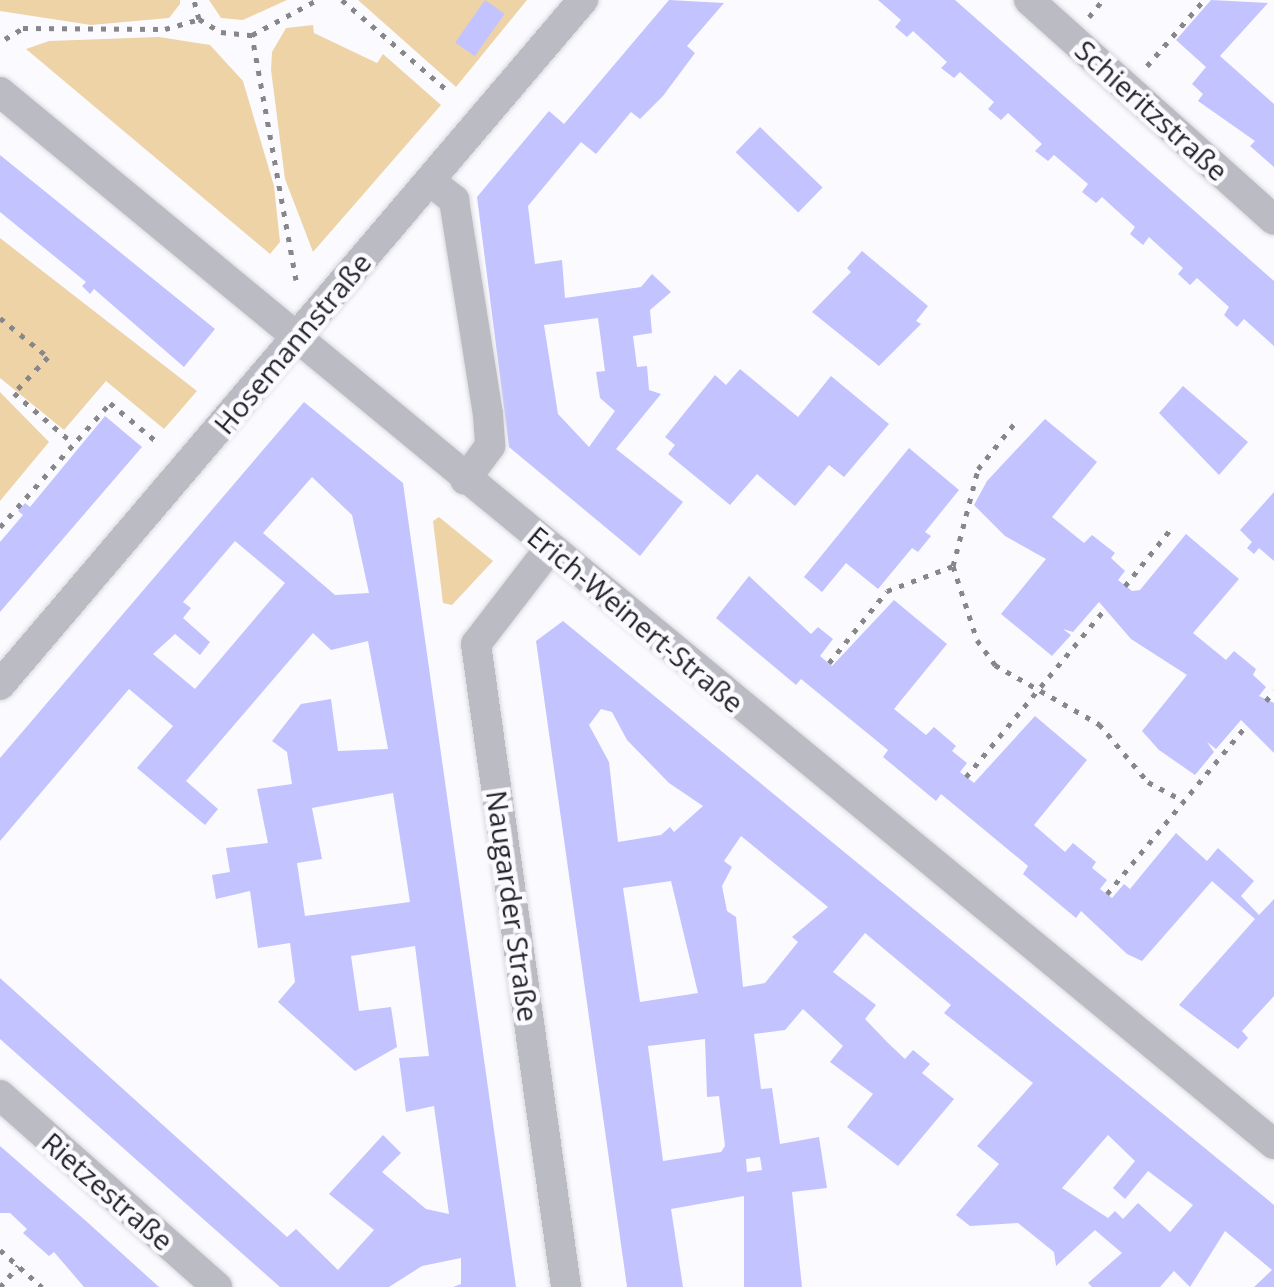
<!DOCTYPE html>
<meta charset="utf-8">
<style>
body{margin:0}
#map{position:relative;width:1274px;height:1287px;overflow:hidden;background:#fbfbff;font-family:"Open Sans",sans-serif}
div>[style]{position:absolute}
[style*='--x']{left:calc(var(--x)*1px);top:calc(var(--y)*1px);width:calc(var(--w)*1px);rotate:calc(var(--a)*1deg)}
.green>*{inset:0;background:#eed3a6}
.building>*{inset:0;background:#c3c3ff;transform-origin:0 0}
.path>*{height:5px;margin-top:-2.5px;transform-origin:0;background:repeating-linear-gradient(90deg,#86868b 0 5px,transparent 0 13px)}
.roads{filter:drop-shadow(0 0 2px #d8d8dd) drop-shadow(0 0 2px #d8d8dd)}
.minor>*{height:30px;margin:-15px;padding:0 15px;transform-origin:15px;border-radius:15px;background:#bbbbc4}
span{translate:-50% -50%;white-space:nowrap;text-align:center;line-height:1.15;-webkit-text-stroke:9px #fbfbff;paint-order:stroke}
.street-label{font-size:28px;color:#23232a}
</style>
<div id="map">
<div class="green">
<div style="clip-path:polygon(0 0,180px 0,180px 4px,169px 18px,91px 25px,0 11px)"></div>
<div style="clip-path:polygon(209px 0,287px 0,243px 20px,221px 18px)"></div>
<div style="clip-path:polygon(358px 0,527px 0,456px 87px)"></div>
<div style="clip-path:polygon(313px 25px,314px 33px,377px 63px,383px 54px,441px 105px,313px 252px,285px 179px,271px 70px,272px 52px,286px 28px)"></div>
<div style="clip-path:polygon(159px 37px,210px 45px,243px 81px,274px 186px,280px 242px,270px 254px,26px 49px,49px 41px)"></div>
<div style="clip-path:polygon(0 238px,197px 391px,164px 429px,106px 381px,64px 430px,0 378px)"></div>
<div style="clip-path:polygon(0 392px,49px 442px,0 501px)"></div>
<div style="clip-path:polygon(439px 517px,493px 561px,452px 605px,443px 603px,433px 521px)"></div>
</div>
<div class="building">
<div style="left:485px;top:0;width:24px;height:52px;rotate:35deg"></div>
<div style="clip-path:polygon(evenodd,669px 0,724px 3px,687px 46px,695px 53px,663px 96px,640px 119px,631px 112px,596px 154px,581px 142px,528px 206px,535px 264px,562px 260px,565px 298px,641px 287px,652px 274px,671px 292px,650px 310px,652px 333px,633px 336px,637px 367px,647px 366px,649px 390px,661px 394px,616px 449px,683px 502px,640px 556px,509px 447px,477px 197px,549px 111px,564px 124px,669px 0,598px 318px,605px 371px,596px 372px,600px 398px,615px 411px,589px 447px,558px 414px,544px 325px,598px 318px)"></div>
<div style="clip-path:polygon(878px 0,955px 0,1274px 281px,1274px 346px,1244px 319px,1237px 327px,1224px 315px,1229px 307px,1197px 278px,1190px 285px,1178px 274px,1183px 268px,1149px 237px,1143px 245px,1130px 234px,1135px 227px,1102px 197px,1096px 203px,1082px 192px,1088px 184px,1054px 155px,1048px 161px,1035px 151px,1042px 144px,1008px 113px,1001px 120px,988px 109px,994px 102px,960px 72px,954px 78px,941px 68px,947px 62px,913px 31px,907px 37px,895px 27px,901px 20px)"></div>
<div style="clip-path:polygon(1211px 0,1268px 3px,1220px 56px,1274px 104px,1274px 167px,1250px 146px,1255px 141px,1198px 101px,1203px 94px,1192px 84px,1206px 67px,1176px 40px)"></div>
<div style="left:760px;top:127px;width:87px;height:35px;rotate:44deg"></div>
<div style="clip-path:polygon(0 155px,215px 329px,184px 367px,94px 289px,90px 294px,82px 286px,86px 282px,0 212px)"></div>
<div style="clip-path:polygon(862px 251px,928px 306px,916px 321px,921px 324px,879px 366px,812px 312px,851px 272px,847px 268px)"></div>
<div style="clip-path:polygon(740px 369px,798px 417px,831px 376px,889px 424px,844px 477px,829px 465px,795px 506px,757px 474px,730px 505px,668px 454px,675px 445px,665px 437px,715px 375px,726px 385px)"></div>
<div style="clip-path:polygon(1183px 386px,1248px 442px,1219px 475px,1159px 413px)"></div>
<div style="clip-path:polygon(evenodd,304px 402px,403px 483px,516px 1287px,453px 1287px,461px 1284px,461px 1258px,422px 1266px,389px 1287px,280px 1287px,0 1039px,0 978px,287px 1237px,296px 1229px,338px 1270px,374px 1230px,329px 1194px,383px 1135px,401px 1153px,382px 1172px,426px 1209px,449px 1214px,434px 1106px,406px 1112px,399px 1058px,429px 1056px,415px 946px,351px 956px,359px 1011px,391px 1007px,397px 1047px,355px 1071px,278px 1002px,295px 982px,290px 943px,258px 948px,250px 891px,216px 899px,212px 875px,230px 872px,226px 848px,268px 843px,257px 789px,292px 784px,287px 752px,272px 741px,301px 704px,331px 699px,338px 751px,388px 749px,368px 641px,331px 650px,313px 633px,186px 781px,218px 809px,205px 825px,137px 768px,173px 726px,129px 689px,0 841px,0 758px,304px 402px,312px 477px,352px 515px,369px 593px,335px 595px,263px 533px,312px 477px,304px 402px,235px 541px,285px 583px,195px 689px,153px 654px,175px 634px,200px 655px,210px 642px,183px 618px,191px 608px,183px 602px,235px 541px,304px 402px,393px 793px,410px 902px,305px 916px,297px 863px,322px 859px,312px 808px,393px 793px)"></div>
<div style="clip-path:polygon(105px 416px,142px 447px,0 612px,0 542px,23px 515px,18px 511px,25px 503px,30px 507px)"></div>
<div style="clip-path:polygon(1045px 419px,1097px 462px,1052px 517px,1084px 543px,1092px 535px,1115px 553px,1111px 558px,1125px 571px,1118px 580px,1132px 591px,1140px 590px,1186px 534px,1239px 579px,1193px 633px,1226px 660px,1234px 651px,1256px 669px,1253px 675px,1266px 687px,1259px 696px,1274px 703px,1274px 753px,1241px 720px,1216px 749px,1207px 742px,1214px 752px,1195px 775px,1159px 750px,1142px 731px,1187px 675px,1131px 639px,1099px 602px,1073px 632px,1063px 629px,1071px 635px,1052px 656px,1001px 614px,1046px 559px,1005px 536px,974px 505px,987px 481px)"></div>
<div style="clip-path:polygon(909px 448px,959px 490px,925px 532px,931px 536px,918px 552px,912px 548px,878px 589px,846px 563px,822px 592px,804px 577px)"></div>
<div style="clip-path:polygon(1274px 492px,1274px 561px,1259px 548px,1254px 554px,1247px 548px,1252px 542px,1240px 530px)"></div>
<div style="clip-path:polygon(749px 576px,811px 634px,818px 627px,833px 639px,820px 656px,832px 666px,894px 600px,947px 644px,894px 709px,926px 735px,934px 727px,956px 746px,952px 751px,967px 763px,960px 772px,974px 783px,1035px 716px,1087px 760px,1034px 825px,1065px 852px,1073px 843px,1096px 862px,1092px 868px,1107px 880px,1100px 889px,1112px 898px,1124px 884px,1130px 889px,1176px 833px,1207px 861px,1218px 848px,1254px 881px,1241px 896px,1259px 915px,1274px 899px,1274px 996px,1242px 1031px,1248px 1038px,1238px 1049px,1179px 1005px,1255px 919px,1212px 881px,1142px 961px,1127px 954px,1081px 911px,1076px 918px,1023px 874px,1028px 866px,941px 794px,936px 801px,883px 757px,888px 750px,801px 679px,796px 685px,716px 618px)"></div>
<div style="clip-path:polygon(evenodd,563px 621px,1274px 1205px,1274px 1287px,1254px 1287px,1272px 1270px,1225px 1231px,1190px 1287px,1174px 1271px,1160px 1287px,1092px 1287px,1088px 1283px,1122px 1253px,1095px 1230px,1056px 1266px,1054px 1252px,1018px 1223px,970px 1226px,956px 1215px,999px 1164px,977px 1146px,1033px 1083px,944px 1013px,951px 1005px,865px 933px,833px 972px,876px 1005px,865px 1019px,888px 1043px,905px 1059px,913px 1050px,930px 1064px,922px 1073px,954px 1099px,898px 1166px,847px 1127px,873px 1094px,830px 1062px,843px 1046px,803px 1009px,785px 1030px,754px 1034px,761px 1089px,772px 1088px,780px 1144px,819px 1137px,827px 1188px,792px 1192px,802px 1287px,744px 1287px,744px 1196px,671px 1209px,683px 1287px,627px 1287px,536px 641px,563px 621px,601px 709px,612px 712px,627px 740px,669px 783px,703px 806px,674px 832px,670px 827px,661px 835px,618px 842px,609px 762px,589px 725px,601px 709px,563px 621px,741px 836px,828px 907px,792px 937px,798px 942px,765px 983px,743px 987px,736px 917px,727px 911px,722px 886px,732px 867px,724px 861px,741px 836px,563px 621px,671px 881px,698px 993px,640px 1002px,623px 888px,671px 881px,563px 621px,705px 1039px,707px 1097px,719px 1096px,725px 1146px,721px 1152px,663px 1161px,648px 1046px,705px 1039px,563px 621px,1108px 1135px,1135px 1161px,1113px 1188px,1125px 1199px,1148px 1171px,1193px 1205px,1170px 1232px,1138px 1203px,1123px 1219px,1115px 1211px,1108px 1218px,1062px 1188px,1108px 1135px,563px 621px,760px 1157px,762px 1170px,747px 1172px,746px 1159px,760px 1157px)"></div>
<div style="clip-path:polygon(0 1146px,86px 1221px,159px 1287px,84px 1287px,54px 1252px,49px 1256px,23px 1233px,27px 1229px,10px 1213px,0 1213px)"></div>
</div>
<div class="path">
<div style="--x:342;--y:0;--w:138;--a:40.6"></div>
<div style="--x:1089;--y:17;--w:22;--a:-51"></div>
<div style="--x:199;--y:19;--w:26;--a:31"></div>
<div style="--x:221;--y:32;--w:31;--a:6"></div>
<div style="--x:5;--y:39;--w:21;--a:-31"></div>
<div style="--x:23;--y:28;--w:142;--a:0.4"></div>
<div style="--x:165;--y:29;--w:35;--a:-16"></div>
<div style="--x:199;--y:19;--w:20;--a:-105"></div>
<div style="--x:1147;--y:66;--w:87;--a:-49.2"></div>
<div style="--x:296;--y:280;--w:249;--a:-100.2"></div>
<div style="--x:252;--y:35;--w:74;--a:-28.3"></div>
<div style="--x:0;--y:318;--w:62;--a:39.1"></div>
<div style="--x:48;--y:357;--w:50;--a:133.4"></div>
<div style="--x:14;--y:393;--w:77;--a:40.3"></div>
<div style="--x:0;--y:527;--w:166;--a:-48.4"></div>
<div style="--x:110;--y:403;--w:60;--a:39.6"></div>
<div style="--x:953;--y:566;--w:78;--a:72"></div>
<div style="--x:977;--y:640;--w:31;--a:54"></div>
<div style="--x:995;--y:665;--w:120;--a:29.6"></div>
<div style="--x:1099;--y:724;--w:76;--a:49.8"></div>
<div style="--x:1148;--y:782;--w:40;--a:28"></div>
<div style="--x:1125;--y:586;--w:72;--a:-51.2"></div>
<div style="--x:829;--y:663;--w:92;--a:-51.1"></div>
<div style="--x:887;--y:591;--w:71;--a:-20.7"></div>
<div style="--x:953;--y:566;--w:100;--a:-75.5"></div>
<div style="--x:978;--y:469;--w:64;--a:-51.3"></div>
<div style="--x:1266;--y:701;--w:13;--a:-51"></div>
<div style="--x:966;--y:777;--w:219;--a:-50.4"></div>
<div style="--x:1107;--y:894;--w:219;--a:-50.4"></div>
<div style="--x:0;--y:1250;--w:56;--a:41.4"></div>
<div style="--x:0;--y:1287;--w:28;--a:-49"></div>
</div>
<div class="roads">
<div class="minor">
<div style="--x:1029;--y:0;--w:329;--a:41.9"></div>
<div style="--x:0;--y:92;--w:1652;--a:39.55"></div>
<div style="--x:430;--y:181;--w:31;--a:38"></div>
<div style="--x:454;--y:200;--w:217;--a:81"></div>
<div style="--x:488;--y:414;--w:32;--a:86"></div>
<div style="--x:490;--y:446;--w:42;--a:126.3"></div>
<div style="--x:550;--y:548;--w:121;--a:127.6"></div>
<div style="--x:476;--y:644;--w:649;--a:82.03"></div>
<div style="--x:0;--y:685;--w:900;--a:-49.6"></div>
<div style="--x:0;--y:1095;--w:290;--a:41.5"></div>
</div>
</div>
<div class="street-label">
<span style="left:1152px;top:110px;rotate:42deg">Schieritzstraße</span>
<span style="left:292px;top:343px;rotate:-50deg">Hosemannstraße</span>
<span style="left:636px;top:619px;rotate:40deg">Erich-Weinert-Straße</span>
<span style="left:513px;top:906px;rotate:82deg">Naugarder Straße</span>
<span style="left:108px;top:1191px;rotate:41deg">Rietzestraße</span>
</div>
</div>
